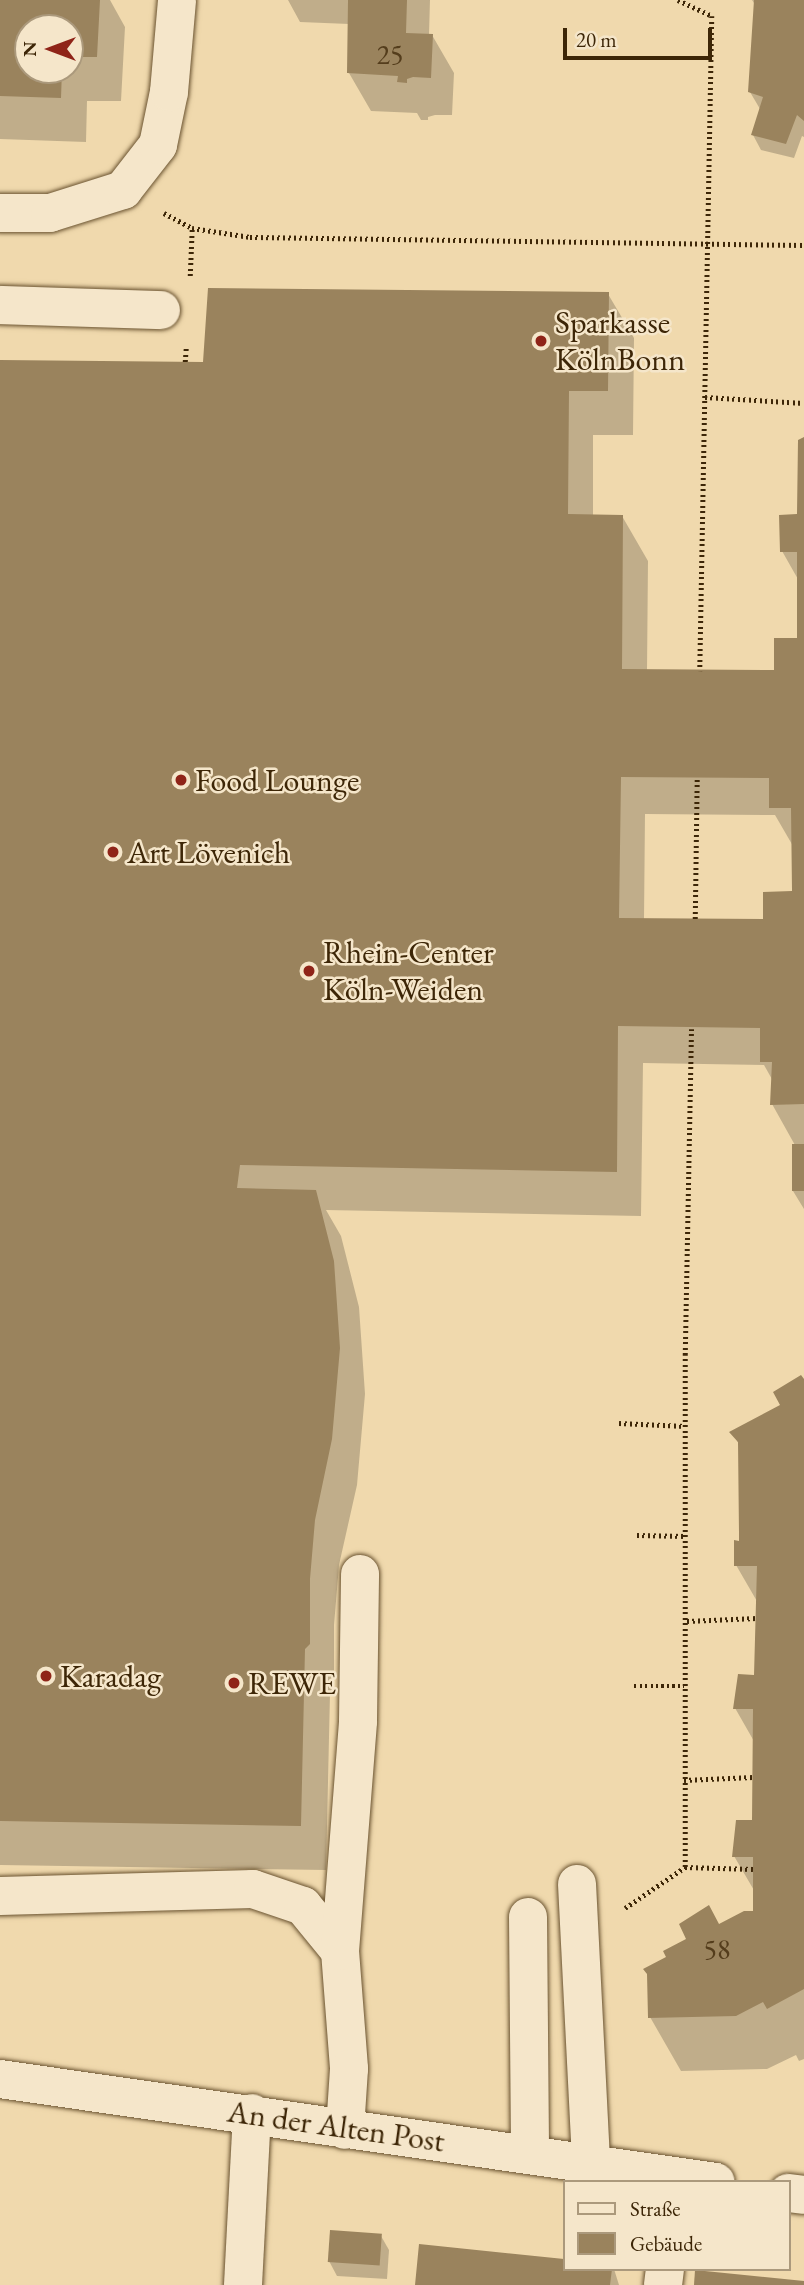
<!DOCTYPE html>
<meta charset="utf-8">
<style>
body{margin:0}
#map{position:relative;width:804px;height:2285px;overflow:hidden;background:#f0d9ad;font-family:"EB Garamond",serif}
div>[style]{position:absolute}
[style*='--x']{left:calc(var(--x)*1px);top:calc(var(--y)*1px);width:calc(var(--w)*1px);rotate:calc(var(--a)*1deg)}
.shadow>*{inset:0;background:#0003}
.building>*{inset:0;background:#9a835d;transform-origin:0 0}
.path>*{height:4.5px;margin-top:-2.25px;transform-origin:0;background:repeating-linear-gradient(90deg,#3d2607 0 2px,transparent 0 5.5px)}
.roads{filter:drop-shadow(0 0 2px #6a5330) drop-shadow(0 0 2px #6a5330)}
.minor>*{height:38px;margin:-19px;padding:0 19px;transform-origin:19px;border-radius:19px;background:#f5e6ca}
.dots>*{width:19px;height:19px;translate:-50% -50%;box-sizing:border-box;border:4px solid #f5e6ca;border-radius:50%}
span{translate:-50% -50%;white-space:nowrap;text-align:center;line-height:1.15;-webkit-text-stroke:5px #f5e6ca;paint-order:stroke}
.number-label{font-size:28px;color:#543d1c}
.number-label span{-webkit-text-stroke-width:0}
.poi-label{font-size:32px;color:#3d2607}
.left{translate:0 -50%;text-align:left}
.street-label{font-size:32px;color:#3d2607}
.legend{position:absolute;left:563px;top:2180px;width:228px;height:91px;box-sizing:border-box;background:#f5e6ca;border:2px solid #ab997c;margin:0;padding:9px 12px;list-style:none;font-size:21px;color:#3d2607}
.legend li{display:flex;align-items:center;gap:14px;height:35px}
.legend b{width:35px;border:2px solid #ab997c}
.north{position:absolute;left:14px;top:14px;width:70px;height:70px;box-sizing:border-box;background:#f5e6ca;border:2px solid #ab997c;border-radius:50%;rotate:270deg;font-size:19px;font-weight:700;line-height:28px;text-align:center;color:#3d2607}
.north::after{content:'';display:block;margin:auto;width:24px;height:32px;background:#8f2418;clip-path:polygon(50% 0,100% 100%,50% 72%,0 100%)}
.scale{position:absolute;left:563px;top:28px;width:149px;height:32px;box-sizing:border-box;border:4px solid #3d2607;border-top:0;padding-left:9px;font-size:21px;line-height:24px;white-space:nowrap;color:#3d2607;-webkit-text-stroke:5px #f5e6ca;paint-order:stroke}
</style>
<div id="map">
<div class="shadow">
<div style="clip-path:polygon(evenodd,0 0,110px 0,125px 27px,121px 101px,87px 101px,86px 142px,0 139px,0 0,28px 28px,70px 28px,70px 70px,28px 70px,28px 28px)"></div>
<div style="clip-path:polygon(288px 0,430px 0,429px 35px,432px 35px,454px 73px,452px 115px,435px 115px,428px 117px,428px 120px,421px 120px,417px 113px,371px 111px,349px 73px,349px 24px,300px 22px)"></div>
<div style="clip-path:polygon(752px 0,804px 0,804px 137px,802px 136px,794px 158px,761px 150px,753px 135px,760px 109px,750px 92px,756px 6px)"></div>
<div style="clip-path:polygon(evenodd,608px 294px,634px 338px,633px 435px,593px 435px,593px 516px,622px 516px,648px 561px,647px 671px,776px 672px,798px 640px,799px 581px,782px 551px,798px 516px,804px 439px,804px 1209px,793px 1191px,796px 1147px,772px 1104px,773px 1081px,764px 1065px,643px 1063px,641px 1216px,326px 1210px,341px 1236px,359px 1307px,365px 1394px,357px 1485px,339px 1565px,334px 1625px,334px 1689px,330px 1694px,326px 1870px,0 1865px,0 361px,204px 364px,608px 294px,645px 814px,775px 815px,793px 846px,793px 893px,764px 921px,644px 920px,645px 814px)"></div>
<div style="clip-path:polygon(804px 1382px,804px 2059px,799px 2061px,796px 2055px,767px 2069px,681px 2071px,650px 2017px,719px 1925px,754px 1913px,755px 1892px,734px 1856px,753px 1822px,755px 1743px,735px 1708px,756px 1677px,758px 1603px,736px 1565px,740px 1543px,740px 1446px,732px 1432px,782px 1406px)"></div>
<div style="clip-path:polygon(381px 2236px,389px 2250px,387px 2279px,337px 2276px,329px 2261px)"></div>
<div style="clip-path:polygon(421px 2246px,564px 2261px,564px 2269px,614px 2269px,619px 2285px,417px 2285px)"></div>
</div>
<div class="building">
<div style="clip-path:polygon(0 0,100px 0,97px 57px,70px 57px,70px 28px,28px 28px,28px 70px,62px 70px,61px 98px,0 96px)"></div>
<div style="clip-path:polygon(348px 0,407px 0,406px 33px,433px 34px,431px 78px,413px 77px,407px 79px,407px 83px,397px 82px,398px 76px,347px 73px)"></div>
<div style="clip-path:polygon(754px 0,804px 0,804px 121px,797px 115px,786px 144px,751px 135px,763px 97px,748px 92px)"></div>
<div style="clip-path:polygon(evenodd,208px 288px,609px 292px,608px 391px,569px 391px,568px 514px,623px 515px,622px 669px,774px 670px,774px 638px,797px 638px,797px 552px,780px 552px,779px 515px,797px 514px,798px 440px,804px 437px,804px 1104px,770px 1105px,772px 1062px,760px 1062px,760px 1028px,618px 1026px,617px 1172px,240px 1165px,237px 1188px,316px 1190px,334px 1261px,340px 1348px,332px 1439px,315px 1520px,310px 1579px,310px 1644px,305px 1649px,301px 1826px,0 1821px,0 360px,203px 362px,208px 288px,621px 777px,769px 778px,769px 808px,791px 808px,792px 891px,763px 892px,763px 919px,619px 918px,621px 777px)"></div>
<div style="left:804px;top:1144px;width:47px;height:12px;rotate:90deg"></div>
<div style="clip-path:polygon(801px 1375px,804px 1379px,804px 1989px,767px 2009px,763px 2002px,736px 2016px,648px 2018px,647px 1974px,643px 1969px,666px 1957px,663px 1951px,686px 1939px,679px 1924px,709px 1905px,719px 1924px,744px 1911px,753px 1911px,753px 1857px,732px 1857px,736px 1820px,752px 1820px,753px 1709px,733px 1709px,738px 1674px,754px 1675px,757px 1566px,734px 1566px,734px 1540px,739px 1541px,739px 1534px,738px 1442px,729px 1432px,780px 1405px,773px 1392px)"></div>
<div style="left:330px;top:2230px;width:52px;height:32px;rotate:4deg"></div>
<div style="clip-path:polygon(419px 2244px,564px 2259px,564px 2269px,612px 2269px,610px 2285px,415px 2285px)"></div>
<div style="clip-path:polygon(695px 2270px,804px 2281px,804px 2285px,694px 2285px)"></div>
</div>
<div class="path">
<div style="--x:678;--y:0;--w:38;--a:25"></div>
<div style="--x:712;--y:16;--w:655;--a:91.05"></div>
<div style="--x:164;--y:213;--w:32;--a:28"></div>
<div style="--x:192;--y:228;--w:59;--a:8.8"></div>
<div style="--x:250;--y:237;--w:554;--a:0.83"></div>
<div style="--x:190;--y:276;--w:48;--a:-87.6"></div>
<div style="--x:185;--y:362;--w:14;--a:-86"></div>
<div style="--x:705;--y:397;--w:99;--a:3.5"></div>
<div style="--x:695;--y:919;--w:142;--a:-89.2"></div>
<div style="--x:619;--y:1423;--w:66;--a:2.6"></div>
<div style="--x:637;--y:1535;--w:48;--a:1.2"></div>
<div style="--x:687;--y:1621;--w:70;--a:-2.5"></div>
<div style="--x:634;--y:1686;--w:50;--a:0"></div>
<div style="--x:684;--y:1780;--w:69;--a:-2.5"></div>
<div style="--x:685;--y:1867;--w:68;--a:1.7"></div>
<div style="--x:625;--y:1908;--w:73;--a:-34.3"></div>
<div style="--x:685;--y:1867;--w:512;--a:-90"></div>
<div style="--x:685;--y:1355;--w:326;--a:-88.9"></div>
</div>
<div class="roads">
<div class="minor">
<div style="--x:0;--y:213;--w:50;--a:0"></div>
<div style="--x:50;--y:213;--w:77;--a:-17.5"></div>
<div style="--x:123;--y:190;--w:57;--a:-52.1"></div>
<div style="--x:158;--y:145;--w:54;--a:-78.3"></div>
<div style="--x:169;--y:92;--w:92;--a:-85"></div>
<div style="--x:0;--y:305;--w:161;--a:1.8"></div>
<div style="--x:577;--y:1884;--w:279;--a:87.1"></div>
<div style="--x:0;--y:1896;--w:253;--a:-1.6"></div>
<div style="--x:253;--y:1889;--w:53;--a:18.8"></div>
<div style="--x:303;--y:1906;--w:58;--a:50.6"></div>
<div style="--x:340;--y:1951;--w:118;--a:85.6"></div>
<div style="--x:349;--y:2069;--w:61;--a:93.8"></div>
<div style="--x:528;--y:1917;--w:237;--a:89.5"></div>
<div style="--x:340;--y:1951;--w:231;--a:-85.5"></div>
<div style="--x:358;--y:1721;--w:147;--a:-89.2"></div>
<div style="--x:0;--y:2079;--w:723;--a:8.19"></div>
<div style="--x:788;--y:2193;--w:16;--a:7"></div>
<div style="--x:243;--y:2285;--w:172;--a:-87"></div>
<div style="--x:663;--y:2285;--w:16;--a:-83"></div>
</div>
</div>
<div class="dots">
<div style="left:541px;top:341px;background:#8f2418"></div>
<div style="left:181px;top:780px;background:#8f2418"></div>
<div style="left:113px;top:852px;background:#8f2418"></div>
<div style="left:309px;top:971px;background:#8f2418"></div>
<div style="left:46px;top:1676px;background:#8f2418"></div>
<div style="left:234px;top:1683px;background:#8f2418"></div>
</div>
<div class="number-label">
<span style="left:390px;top:54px">25</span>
<span style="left:717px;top:1949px">58</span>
</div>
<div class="poi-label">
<span class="left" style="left:555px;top:341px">Sparkasse<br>KölnBonn</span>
<span class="left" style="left:195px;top:780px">Food Lounge</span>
<span class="left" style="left:127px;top:852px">Art Lövenich</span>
<span class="left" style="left:323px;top:971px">Rhein-Center<br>Köln-Weiden</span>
<span class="left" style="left:60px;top:1676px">Karadag</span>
<span class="left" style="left:248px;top:1683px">REWE</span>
</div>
<div class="street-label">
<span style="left:336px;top:2126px;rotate:8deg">An der Alten Post</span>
</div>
<ul class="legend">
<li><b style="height:9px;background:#f5e6ca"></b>Straße</li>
<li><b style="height:19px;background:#9a835d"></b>Gebäude</li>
</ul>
<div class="north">N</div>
<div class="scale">20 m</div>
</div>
